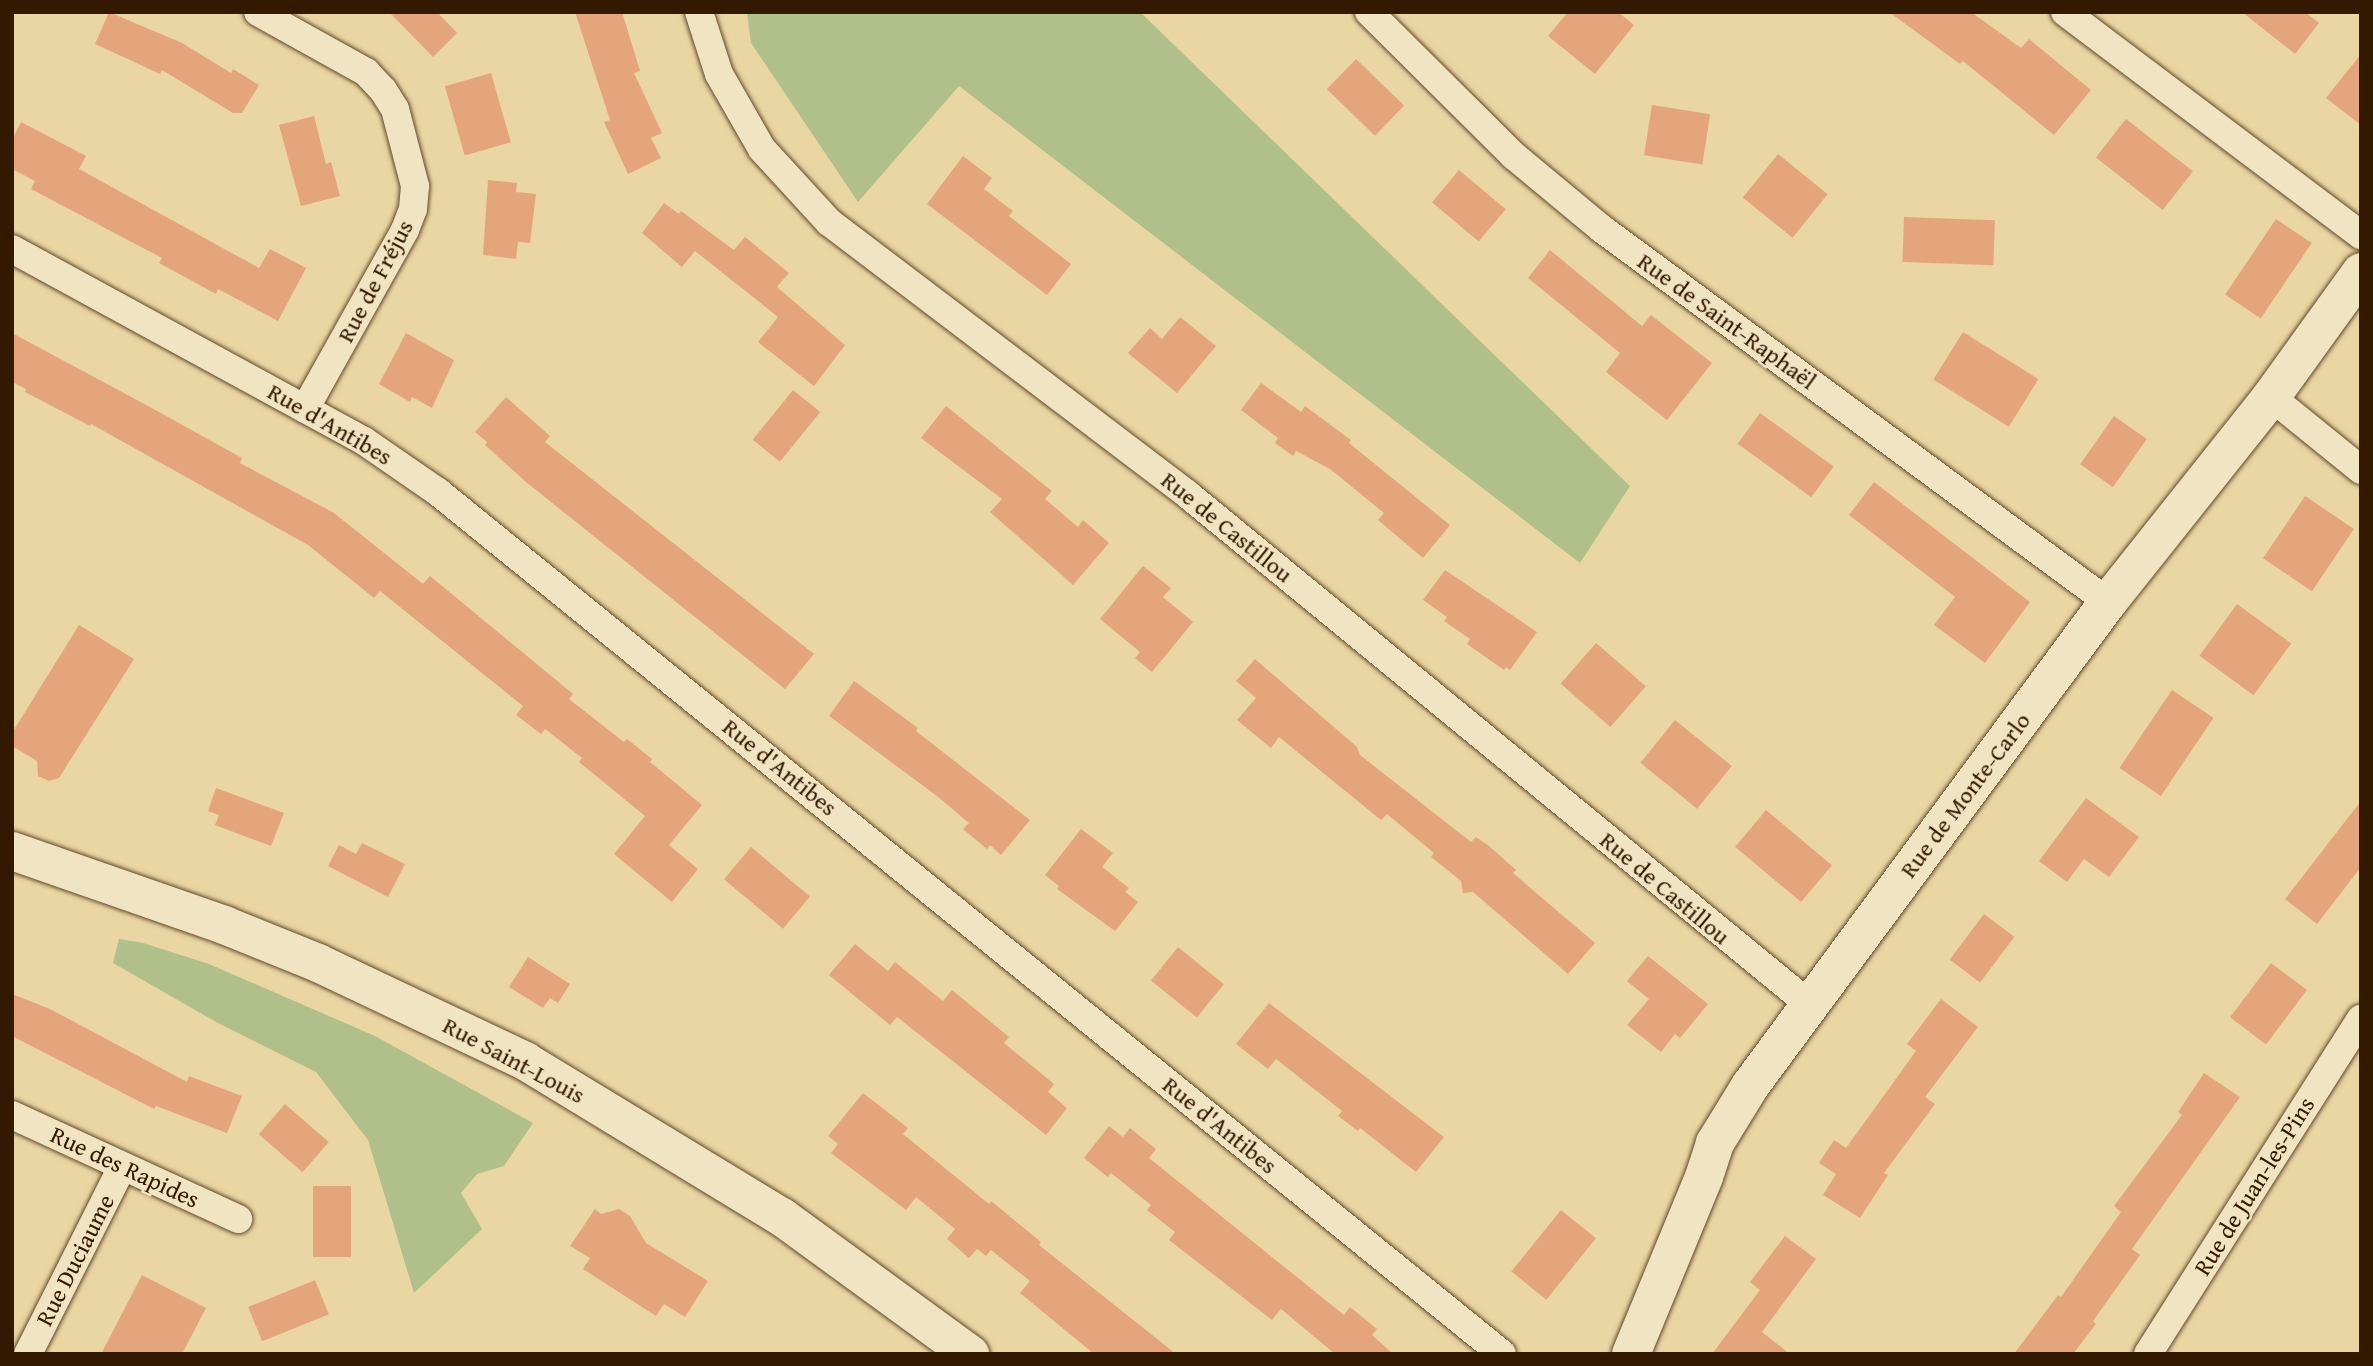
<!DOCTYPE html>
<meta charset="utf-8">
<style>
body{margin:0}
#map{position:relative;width:2373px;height:1366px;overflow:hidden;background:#ead6a3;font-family:"Gentium Book Plus",serif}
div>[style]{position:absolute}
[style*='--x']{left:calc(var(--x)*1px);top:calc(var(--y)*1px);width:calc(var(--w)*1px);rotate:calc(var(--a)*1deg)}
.green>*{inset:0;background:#b1bf8a}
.building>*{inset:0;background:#e4a57d;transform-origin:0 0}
.roads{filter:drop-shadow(0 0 2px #62482a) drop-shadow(0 0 2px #62482a)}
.street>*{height:28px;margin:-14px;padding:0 14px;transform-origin:14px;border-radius:14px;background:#f1e4c3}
.secondary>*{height:38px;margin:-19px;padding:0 19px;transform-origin:19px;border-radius:19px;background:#f1e4c3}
span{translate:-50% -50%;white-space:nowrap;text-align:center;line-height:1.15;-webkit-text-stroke:5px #f1e4c3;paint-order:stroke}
.street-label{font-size:24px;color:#341901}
.frame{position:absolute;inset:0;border:14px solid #341901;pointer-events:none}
</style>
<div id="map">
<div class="green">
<div style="clip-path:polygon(747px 12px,1140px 12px,1630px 486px,1580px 563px,959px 86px,858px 202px,751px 43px)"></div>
<div style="clip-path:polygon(119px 939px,143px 943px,209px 964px,375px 1036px,533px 1123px,504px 1166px,477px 1174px,461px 1193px,482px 1229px,414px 1293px,368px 1140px,316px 1072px,216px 1022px,113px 963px)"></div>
</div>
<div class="building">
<div style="clip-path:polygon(109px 12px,182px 43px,231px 73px,233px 69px,259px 85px,242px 113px,233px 113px,162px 70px,160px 74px,95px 44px)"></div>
<div style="clip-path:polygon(389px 12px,437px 12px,457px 33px,433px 57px)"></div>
<div style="clip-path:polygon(575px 12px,622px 12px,640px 71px,634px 73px,662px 133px,651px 138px,661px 158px,628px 174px,604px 122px,610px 120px)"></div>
<div style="clip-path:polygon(1568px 12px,1618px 12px,1634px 25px,1595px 74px,1548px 36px)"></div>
<div style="clip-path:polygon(1889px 12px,1971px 12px,2021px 48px,2029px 39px,2091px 90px,2054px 135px,1963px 61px,1960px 64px)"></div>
<div style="clip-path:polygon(2242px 12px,2305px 12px,2319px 23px,2295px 54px)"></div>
<div style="clip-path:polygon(2361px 54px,2361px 125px,2326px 98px)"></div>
<div style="left:1356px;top:59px;width:67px;height:42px;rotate:44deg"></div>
<div style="left:491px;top:73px;width:72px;height:48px;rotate:74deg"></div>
<div style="left:1652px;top:105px;width:59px;height:51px;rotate:9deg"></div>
<div style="clip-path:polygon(314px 116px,326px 164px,331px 162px,340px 196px,301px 206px,279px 125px)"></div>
<div style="left:2126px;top:119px;width:85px;height:49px;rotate:38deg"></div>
<div style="clip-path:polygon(21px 122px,86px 156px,79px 169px,259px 268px,270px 249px,306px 268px,278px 321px,218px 289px,216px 294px,159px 263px,162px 258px,31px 189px,35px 181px,12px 169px,12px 140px)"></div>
<div style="left:1778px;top:154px;width:64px;height:56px;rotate:39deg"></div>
<div style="clip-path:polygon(963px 156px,992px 178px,984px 189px,1013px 211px,1009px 216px,1071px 264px,1047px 295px,927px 204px)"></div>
<div style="left:1459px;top:170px;width:61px;height:42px;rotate:40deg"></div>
<div style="clip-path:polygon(488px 180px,517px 183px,516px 192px,536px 194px,530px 243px,518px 242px,516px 259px,483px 255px)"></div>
<div style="clip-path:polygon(664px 203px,679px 214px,681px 211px,734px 250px,745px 237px,789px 273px,777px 287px,845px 345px,814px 386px,758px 342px,778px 317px,695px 251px,682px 267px,642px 233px)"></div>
<div style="left:1904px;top:217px;width:91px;height:45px;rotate:2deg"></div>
<div style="left:2276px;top:219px;width:43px;height:91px;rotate:34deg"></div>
<div style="clip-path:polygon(1550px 250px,1642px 326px,1651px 315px,1712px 363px,1667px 420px,1606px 372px,1620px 353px,1528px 278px)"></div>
<div style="clip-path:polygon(1180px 317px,1216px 346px,1177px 393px,1128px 353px,1150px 328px,1162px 339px)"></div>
<div style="left:1963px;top:332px;width:89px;height:56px;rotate:32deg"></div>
<div style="clip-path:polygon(12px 333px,150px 407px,242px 458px,240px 463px,334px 513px,423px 584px,430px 576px,573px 694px,569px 699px,624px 742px,627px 739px,652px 759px,650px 762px,702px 805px,669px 845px,698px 869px,672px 902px,614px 854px,645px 816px,579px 762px,582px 758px,545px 729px,541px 734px,516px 715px,523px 706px,380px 591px,374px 598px,308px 545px,91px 424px,90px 426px,25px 392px,26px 389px,12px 382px)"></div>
<div style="clip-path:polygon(406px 333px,454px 360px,432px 408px,412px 397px,410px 402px,379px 384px)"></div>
<div style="clip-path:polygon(1261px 383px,1301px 412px,1305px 406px,1351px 440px,1349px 443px,1450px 525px,1423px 558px,1378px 520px,1384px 513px,1330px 469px,1296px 451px,1293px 456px,1275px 443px,1278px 438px,1241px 410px)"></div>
<div style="left:793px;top:390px;width:35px;height:64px;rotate:39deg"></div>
<div style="clip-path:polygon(506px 397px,550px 436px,545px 442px,814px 654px,785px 689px,526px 482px,485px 445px,487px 442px,475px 432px)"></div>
<div style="clip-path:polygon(946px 406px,1052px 491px,1045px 499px,1078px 527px,1083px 520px,1109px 543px,1073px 585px,990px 512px,1002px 499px,921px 438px)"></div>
<div style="left:1760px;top:413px;width:91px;height:38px;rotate:36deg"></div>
<div style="left:2114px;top:416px;width:40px;height:59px;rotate:35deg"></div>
<div style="clip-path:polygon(1874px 482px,2030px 602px,1985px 663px,1934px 625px,1955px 597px,1849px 515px)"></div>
<div style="left:2305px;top:496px;width:59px;height:75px;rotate:34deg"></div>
<div style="clip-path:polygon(1143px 566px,1171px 588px,1163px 597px,1193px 622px,1152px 672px,1135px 658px,1140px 652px,1100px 619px)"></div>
<div style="clip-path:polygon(1445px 570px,1537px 632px,1510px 670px,1506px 667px,1504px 670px,1467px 644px,1470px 639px,1444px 621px,1447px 617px,1423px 600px)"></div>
<div style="left:2237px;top:604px;width:67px;height:64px;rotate:36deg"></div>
<div style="clip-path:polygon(79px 625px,134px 659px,59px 778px,49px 781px,38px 776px,37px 761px,12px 746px,12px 733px)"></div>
<div style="left:1596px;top:643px;width:66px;height:54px;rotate:41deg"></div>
<div style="clip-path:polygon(1255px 659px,1357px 747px,1360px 755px,1471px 842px,1476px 837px,1489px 846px,1516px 870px,1513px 873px,1595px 943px,1568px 974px,1473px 892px,1463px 893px,1461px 881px,1431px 857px,1434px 853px,1387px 814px,1381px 820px,1279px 737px,1271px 748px,1237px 720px,1256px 698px,1236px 681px)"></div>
<div style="clip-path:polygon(854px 681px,918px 728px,916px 731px,1030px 820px,1001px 855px,990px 845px,987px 849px,963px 829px,969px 823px,937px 796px,829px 716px)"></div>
<div style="left:2172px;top:690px;width:50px;height:94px;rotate:34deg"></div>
<div style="left:1675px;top:720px;width:73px;height:55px;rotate:39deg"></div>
<div style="clip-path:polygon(216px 788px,284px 813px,271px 846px,215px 825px,219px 815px,208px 811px)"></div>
<div style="clip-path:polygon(2086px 798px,2139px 837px,2109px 877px,2084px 859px,2067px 882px,2039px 861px)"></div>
<div style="clip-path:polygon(2361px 801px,2361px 867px,2317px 924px,2285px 899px)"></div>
<div style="left:1766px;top:810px;width:86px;height:48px;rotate:40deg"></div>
<div style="clip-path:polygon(1081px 829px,1113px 853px,1102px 867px,1129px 888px,1125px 892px,1138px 902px,1115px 931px,1057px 889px,1059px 886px,1045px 875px)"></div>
<div style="clip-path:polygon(362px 843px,405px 864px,388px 897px,328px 866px,339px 845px,356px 854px)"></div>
<div style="left:751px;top:847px;width:77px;height:42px;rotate:40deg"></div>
<div style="left:1984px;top:914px;width:38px;height:57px;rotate:37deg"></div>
<div style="clip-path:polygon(855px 944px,888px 971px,895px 962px,943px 1001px,952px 990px,1009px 1037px,1004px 1043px,1054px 1084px,1048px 1092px,1067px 1108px,1046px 1135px,897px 1017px,890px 1025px,829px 975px)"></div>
<div style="left:1178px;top:947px;width:59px;height:43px;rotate:39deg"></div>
<div style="clip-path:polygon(1648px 956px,1708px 1004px,1680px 1038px,1675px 1034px,1661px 1052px,1627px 1025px,1649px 999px,1627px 981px)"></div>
<div style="clip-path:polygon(528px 957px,570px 984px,558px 1003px,550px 998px,543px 1008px,509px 987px)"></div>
<div style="left:2271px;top:963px;width:45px;height:68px;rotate:37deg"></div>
<div style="clip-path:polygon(12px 994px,50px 1009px,187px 1082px,189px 1076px,242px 1096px,227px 1133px,156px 1106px,154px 1109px,12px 1036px)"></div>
<div style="clip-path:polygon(1941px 999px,1978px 1027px,1925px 1097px,1935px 1104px,1884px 1173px,1888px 1175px,1860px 1218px,1823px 1195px,1836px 1174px,1819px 1163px,1834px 1140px,1846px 1148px,1916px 1051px,1907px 1044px)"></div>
<div style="clip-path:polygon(1269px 1003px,1444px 1137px,1416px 1172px,1360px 1128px,1358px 1131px,1338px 1116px,1342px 1111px,1276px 1059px,1268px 1069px,1236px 1044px)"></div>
<div style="clip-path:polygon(2204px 1073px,2240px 1097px,2132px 1249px,2140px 1255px,2093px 1321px,2096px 1324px,2073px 1354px,2014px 1354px,2058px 1295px,2061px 1297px,2121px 1212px,2114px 1206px,2182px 1115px,2178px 1112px)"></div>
<div style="clip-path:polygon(863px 1093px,908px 1128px,903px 1134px,989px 1204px,991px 1201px,1041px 1242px,1039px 1245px,1176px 1354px,1094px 1354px,1020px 1293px,1030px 1281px,991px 1250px,986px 1256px,977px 1249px,969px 1258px,947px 1239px,955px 1229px,916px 1197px,906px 1210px,831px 1153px,838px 1144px,828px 1136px)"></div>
<div style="left:285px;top:1104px;width:58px;height:40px;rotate:41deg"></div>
<div style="clip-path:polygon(1109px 1126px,1123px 1137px,1130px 1128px,1156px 1149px,1149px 1158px,1344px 1315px,1350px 1307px,1377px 1329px,1372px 1335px,1393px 1354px,1335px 1354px,1281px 1309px,1272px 1320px,1169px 1240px,1175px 1232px,1147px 1210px,1151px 1205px,1111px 1173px,1108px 1177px,1084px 1158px)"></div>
<div style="left:313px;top:1186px;width:38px;height:71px"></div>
<div style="clip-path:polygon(595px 1209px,601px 1214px,619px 1209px,630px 1216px,646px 1243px,708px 1281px,685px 1317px,664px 1304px,656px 1316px,583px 1269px,590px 1258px,570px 1246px)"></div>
<div style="left:1561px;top:1210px;width:45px;height:79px;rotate:39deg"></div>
<div style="clip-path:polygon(1785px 1236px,1816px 1259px,1762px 1332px,1790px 1354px,1712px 1354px,1760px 1290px,1750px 1282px)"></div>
<div style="clip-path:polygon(142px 1275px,206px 1308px,182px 1354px,101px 1354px)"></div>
<div style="left:315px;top:1280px;width:37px;height:72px;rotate:68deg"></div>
</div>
<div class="roads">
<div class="street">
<div style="--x:258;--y:12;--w:124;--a:29.1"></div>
<div style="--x:366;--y:72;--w:25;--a:47"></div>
<div style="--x:383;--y:90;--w:22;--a:58"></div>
<div style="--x:395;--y:109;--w:80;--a:75.4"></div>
<div style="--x:415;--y:186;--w:23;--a:95"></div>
<div style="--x:413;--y:209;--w:22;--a:111"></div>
<div style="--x:405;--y:230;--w:205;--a:119.2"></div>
<div style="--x:699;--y:12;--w:65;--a:72.1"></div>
<div style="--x:719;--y:74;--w:86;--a:60.2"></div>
<div style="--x:762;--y:149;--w:99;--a:47.5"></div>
<div style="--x:829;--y:222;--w:450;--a:37.2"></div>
<div style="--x:1187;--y:494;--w:804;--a:39.35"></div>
<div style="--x:1369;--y:12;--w:204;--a:44.8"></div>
<div style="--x:1514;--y:156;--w:114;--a:39.7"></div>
<div style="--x:1602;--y:229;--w:629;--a:36.4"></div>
<div style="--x:2065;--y:12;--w:371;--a:37"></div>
<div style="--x:12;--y:249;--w:401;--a:28.6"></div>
<div style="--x:364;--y:441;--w:90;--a:34.6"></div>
<div style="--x:438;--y:492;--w:1369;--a:39.01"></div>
<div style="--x:2271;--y:397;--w:116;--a:39"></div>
<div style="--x:12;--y:1115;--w:249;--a:24.7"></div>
<div style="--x:28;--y:1354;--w:209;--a:-63.3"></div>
<div style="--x:2148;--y:1354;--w:397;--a:-57.6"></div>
</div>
<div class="secondary">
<div style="--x:12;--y:851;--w:225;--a:19.2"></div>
<div style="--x:224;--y:925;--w:101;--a:22"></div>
<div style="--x:318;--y:963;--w:229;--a:25.3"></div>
<div style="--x:525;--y:1061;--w:301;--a:31.3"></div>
<div style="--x:782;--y:1217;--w:233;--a:36.1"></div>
<div style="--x:1631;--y:1354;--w:191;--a:-67.6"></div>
<div style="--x:1704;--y:1177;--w:36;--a:-72"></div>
<div style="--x:1715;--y:1143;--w:67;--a:-58.4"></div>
<div style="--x:1750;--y:1086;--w:602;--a:-53.51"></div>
<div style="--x:2108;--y:602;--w:262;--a:-51.5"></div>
<div style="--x:2271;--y:397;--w:154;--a:-54.2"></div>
</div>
</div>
<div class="street-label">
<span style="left:375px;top:281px;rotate:-62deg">Rue de Fréjus</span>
<span style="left:1727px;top:321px;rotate:36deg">Rue de Saint-Raphaël</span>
<span style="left:330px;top:424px;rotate:30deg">Rue d'Antibes</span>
<span style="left:1227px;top:527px;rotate:39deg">Rue de Castillou</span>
<span style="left:780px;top:767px;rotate:39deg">Rue d'Antibes</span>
<span style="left:1965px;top:795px;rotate:-53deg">Rue de Monte-Carlo</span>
<span style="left:1665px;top:888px;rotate:40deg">Rue de Castillou</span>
<span style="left:514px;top:1060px;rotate:28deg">Rue Saint-Louis</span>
<span style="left:1220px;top:1125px;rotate:39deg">Rue d'Antibes</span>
<span style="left:125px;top:1167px;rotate:25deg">Rue des Rapides</span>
<span style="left:2254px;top:1186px;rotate:-58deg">Rue de Juan-les-Pins</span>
<span style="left:75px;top:1260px;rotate:-63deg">Rue Duciaume</span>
</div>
<div class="frame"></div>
</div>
